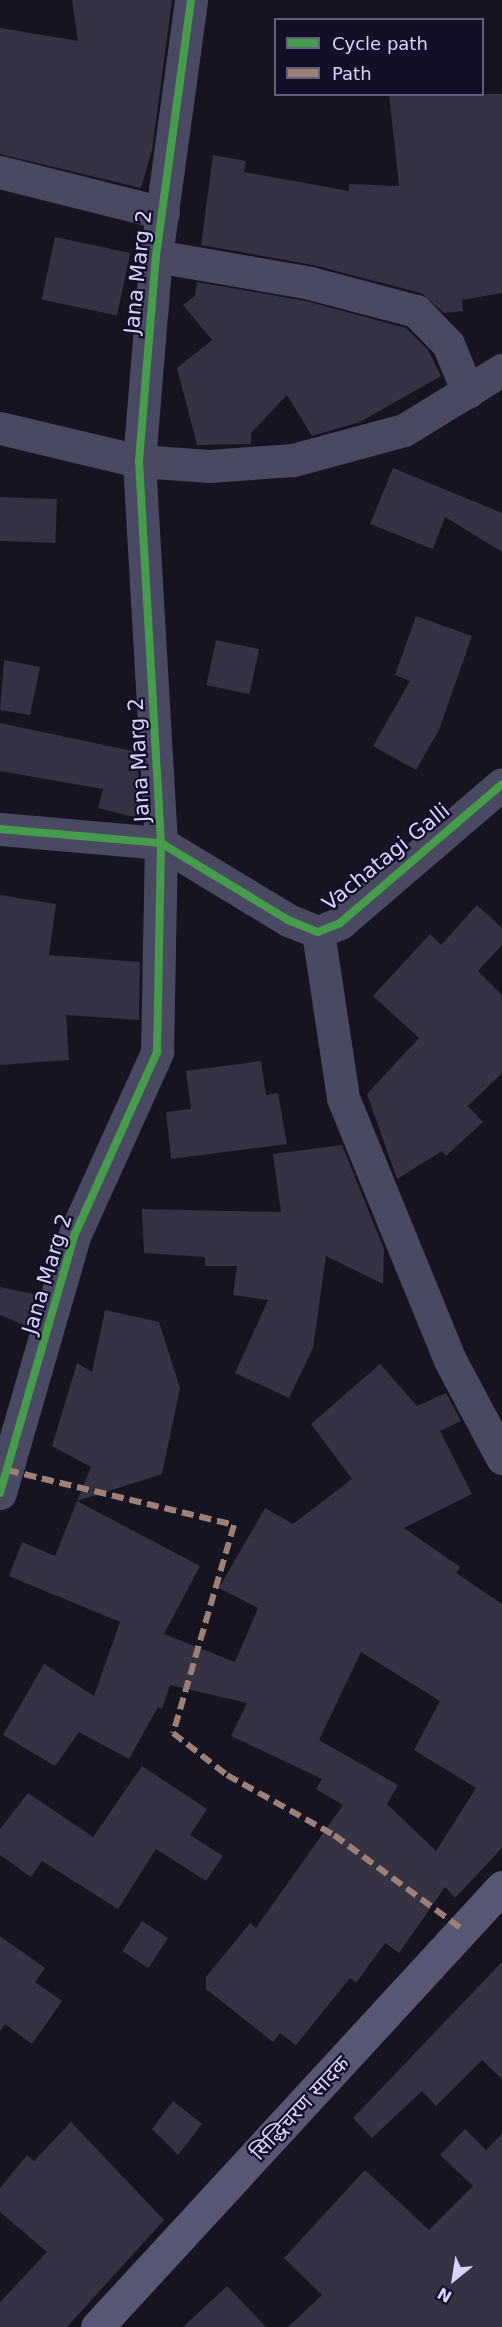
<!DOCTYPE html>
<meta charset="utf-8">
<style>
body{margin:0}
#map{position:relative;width:502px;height:2327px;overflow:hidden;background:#161421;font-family:"DejaVu Sans","Noto Sans Devanagari",sans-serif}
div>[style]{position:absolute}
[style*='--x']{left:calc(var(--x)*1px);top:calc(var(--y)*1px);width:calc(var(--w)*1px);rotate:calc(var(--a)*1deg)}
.building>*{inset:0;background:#343243;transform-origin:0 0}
.minor>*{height:33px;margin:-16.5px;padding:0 16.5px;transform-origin:16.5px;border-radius:16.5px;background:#4a4962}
.secondary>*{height:33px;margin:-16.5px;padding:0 16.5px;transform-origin:16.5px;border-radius:16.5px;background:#575674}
.quiet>*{height:6px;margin-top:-3px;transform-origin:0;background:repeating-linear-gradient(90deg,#9e8076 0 12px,transparent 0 18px)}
.cycleway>*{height:8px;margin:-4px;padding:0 4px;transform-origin:4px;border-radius:4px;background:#469c4c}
span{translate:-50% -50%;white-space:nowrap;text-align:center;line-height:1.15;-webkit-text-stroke:4.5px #130f26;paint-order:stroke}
.street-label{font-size:21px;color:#d9d4ff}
.legend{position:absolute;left:274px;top:18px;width:210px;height:78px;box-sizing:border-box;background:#130f26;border:2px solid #625e7d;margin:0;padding:8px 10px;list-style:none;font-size:18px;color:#d9d4ff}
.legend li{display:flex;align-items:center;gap:12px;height:30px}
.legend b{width:30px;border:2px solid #625e7d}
.north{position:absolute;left:424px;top:2249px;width:60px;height:60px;-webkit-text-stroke:4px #130f26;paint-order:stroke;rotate:210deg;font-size:16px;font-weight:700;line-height:24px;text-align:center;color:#d9d4ff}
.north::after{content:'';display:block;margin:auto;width:21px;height:27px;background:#d9d4ff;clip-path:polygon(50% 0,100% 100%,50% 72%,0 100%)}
</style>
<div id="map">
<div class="building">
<div style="clip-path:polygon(72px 0,172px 0,152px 150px,141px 188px,0 154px,0 28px,78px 41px)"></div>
<div style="clip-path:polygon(389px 94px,502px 94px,502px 293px,462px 300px,463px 311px,444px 313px,421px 293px,313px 265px,201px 245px,213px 155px,246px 161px,244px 172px,349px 191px,349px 184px,399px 186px)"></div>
<div style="left:55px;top:237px;width:77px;height:64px;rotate:12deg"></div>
<div style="clip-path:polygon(197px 282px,306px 301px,406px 328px,428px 350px,441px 376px,360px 422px,312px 436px,287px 395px,251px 433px,251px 444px,197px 445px,177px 368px,212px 340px,183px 305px,195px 296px)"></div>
<div style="clip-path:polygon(393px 468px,502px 513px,502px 552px,445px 517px,433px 549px,370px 524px)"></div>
<div style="left:0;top:497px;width:57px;height:44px;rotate:2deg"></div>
<div style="clip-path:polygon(416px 616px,472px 636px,439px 730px,416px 770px,373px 746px,410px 681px,395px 675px)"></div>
<div style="left:216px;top:640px;width:44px;height:46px;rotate:12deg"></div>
<div style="clip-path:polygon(4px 660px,40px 667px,30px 715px,0 710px)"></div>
<div style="clip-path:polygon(0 723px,137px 752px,141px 819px,98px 808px,103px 789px,0 771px)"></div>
<div style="clip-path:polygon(0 895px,56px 904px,49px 955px,140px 962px,139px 1020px,66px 1015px,69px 1060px,0 1065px)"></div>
<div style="clip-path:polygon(477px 905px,502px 928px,502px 945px,478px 971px,502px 995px,502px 1073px,468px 1106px,483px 1122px,446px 1156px,442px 1151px,397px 1179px,367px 1094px,419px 1038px,373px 996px,430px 934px,441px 945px)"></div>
<div style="clip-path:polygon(261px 1061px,266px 1095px,278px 1093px,287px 1144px,171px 1159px,166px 1112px,191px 1109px,186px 1071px)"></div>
<div style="clip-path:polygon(342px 1145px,384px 1249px,383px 1284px,326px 1256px,313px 1348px,289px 1398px,235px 1373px,268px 1300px,233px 1295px,237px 1266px,205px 1266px,205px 1257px,144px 1253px,142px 1209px,281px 1212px,273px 1154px)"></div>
<div style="clip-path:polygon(0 1287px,38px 1295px,29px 1327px,0 1315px)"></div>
<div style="clip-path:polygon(105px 1310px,159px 1322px,180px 1388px,162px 1474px,77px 1501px,91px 1467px,52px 1446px,77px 1363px,92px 1372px)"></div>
<div style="clip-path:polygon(evenodd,380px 1364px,417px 1406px,446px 1393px,461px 1421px,440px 1431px,472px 1494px,404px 1528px,460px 1567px,456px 1573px,502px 1604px,502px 1848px,455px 1898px,445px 1887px,399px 1953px,385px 1943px,356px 1983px,350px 1978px,296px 2045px,280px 2033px,273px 2042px,206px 1989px,206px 1977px,250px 1923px,256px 1928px,343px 1805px,316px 1789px,322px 1779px,231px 1736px,247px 1703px,170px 1685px,162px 1709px,158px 1707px,129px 1759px,79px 1732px,55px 1766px,3px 1735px,44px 1664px,94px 1696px,120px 1622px,9px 1576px,22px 1542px,55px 1556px,77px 1501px,200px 1566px,164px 1634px,235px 1662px,258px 1608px,219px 1588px,265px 1508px,293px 1524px,352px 1479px,311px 1424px,380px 1364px,361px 1652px,440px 1701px,414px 1750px,476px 1788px,436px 1851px,387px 1804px,398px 1785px,319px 1740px,361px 1652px)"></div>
<div style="clip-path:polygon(142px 1766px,207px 1809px,190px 1835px,223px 1856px,206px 1881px,156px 1849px,118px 1909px,42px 1861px,31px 1877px,0 1855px,0 1829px,28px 1793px,93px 1837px)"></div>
<div style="left:142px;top:1921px;width:31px;height:36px;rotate:33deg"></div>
<div style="clip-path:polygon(0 1936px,45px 1968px,35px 1982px,62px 2001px,32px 2044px,5px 2024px,0 2031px)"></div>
<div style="clip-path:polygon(502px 1962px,502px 2079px,482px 2060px,436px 2106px,422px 2091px,372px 2138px,353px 2118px)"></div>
<div style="clip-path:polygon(173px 2101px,202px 2124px,178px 2155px,152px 2129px)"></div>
<div style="clip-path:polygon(71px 2122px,164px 2220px,67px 2327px,0 2327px,0 2302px,47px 2252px,0 2212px,0 2188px,27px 2155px,34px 2161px)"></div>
<div style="clip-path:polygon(465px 2129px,486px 2150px,502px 2134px,502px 2327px,288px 2327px,322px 2295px,284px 2258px,365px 2170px,429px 2230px,473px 2186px,440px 2155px)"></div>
<div style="clip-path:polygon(227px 2286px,266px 2327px,183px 2327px)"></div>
</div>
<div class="minor">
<div style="--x:0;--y:172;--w:168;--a:14.1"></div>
<div style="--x:156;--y:256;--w:156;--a:9.9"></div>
<div style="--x:310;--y:283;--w:110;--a:14.8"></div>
<div style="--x:416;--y:311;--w:46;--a:45.9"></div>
<div style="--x:448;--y:344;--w:52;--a:67.4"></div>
<div style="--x:0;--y:428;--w:143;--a:13.4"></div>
<div style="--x:139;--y:461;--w:70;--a:4.1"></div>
<div style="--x:209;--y:466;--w:84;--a:-4.1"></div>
<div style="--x:293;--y:460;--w:115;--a:-15.1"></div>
<div style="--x:404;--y:430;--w:115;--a:-31.5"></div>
<div style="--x:0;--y:829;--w:162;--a:5"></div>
<div style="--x:161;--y:843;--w:149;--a:31.2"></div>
<div style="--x:288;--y:920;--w:32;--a:22"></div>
<div style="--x:318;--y:932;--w:24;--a:-22"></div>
<div style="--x:340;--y:923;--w:213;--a:-40.6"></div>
<div style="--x:318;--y:932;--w:168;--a:81.4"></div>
<div style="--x:343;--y:1098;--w:285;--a:67.8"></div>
<div style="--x:451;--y:1362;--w:109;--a:62"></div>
<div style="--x:0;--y:1493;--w:270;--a:-73.9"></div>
<div style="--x:75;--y:1234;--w:200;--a:-65.7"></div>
<div style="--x:157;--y:1052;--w:209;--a:-88.9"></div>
<div style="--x:161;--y:843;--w:383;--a:-93.3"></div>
<div style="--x:139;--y:461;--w:206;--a:-85.3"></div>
<div style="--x:156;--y:256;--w:258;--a:-82.2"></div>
</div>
<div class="secondary">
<div style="--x:97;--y:2327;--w:598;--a:-47.37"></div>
</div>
<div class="quiet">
<div style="--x:7;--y:1470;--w:234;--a:13.6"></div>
<div style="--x:234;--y:1525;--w:217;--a:106.3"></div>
<div style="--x:173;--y:1733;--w:68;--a:37.9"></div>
<div style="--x:227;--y:1775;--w:123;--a:29.3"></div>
<div style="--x:334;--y:1835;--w:159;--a:36.3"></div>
</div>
<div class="cycleway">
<div style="--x:0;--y:829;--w:162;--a:5"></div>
<div style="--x:161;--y:843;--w:149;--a:31.2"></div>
<div style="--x:288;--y:920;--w:32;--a:22"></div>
<div style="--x:318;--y:932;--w:24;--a:-22"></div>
<div style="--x:340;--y:923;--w:213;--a:-40.6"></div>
<div style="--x:0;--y:1493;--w:270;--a:-73.9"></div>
<div style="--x:75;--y:1234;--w:200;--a:-65.7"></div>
<div style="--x:157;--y:1052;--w:209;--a:-88.9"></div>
<div style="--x:161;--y:843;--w:383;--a:-93.3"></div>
<div style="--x:139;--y:461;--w:206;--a:-85.3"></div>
<div style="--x:156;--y:256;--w:258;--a:-82.2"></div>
</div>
<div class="street-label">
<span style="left:138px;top:272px;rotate:-84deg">Jana Marg 2</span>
<span style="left:139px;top:760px;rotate:-93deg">Jana Marg 2</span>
<span style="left:386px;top:857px;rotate:-39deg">Vachatagi Galli</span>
<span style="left:47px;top:1274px;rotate:-73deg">Jana Marg 2</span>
<span style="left:300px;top:2108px;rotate:-47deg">सिद्धिचरण सादक</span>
</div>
<ul class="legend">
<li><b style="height:8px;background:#469c4c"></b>Cycle path</li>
<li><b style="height:8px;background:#9e8076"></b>Path</li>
</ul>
<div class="north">N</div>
</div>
